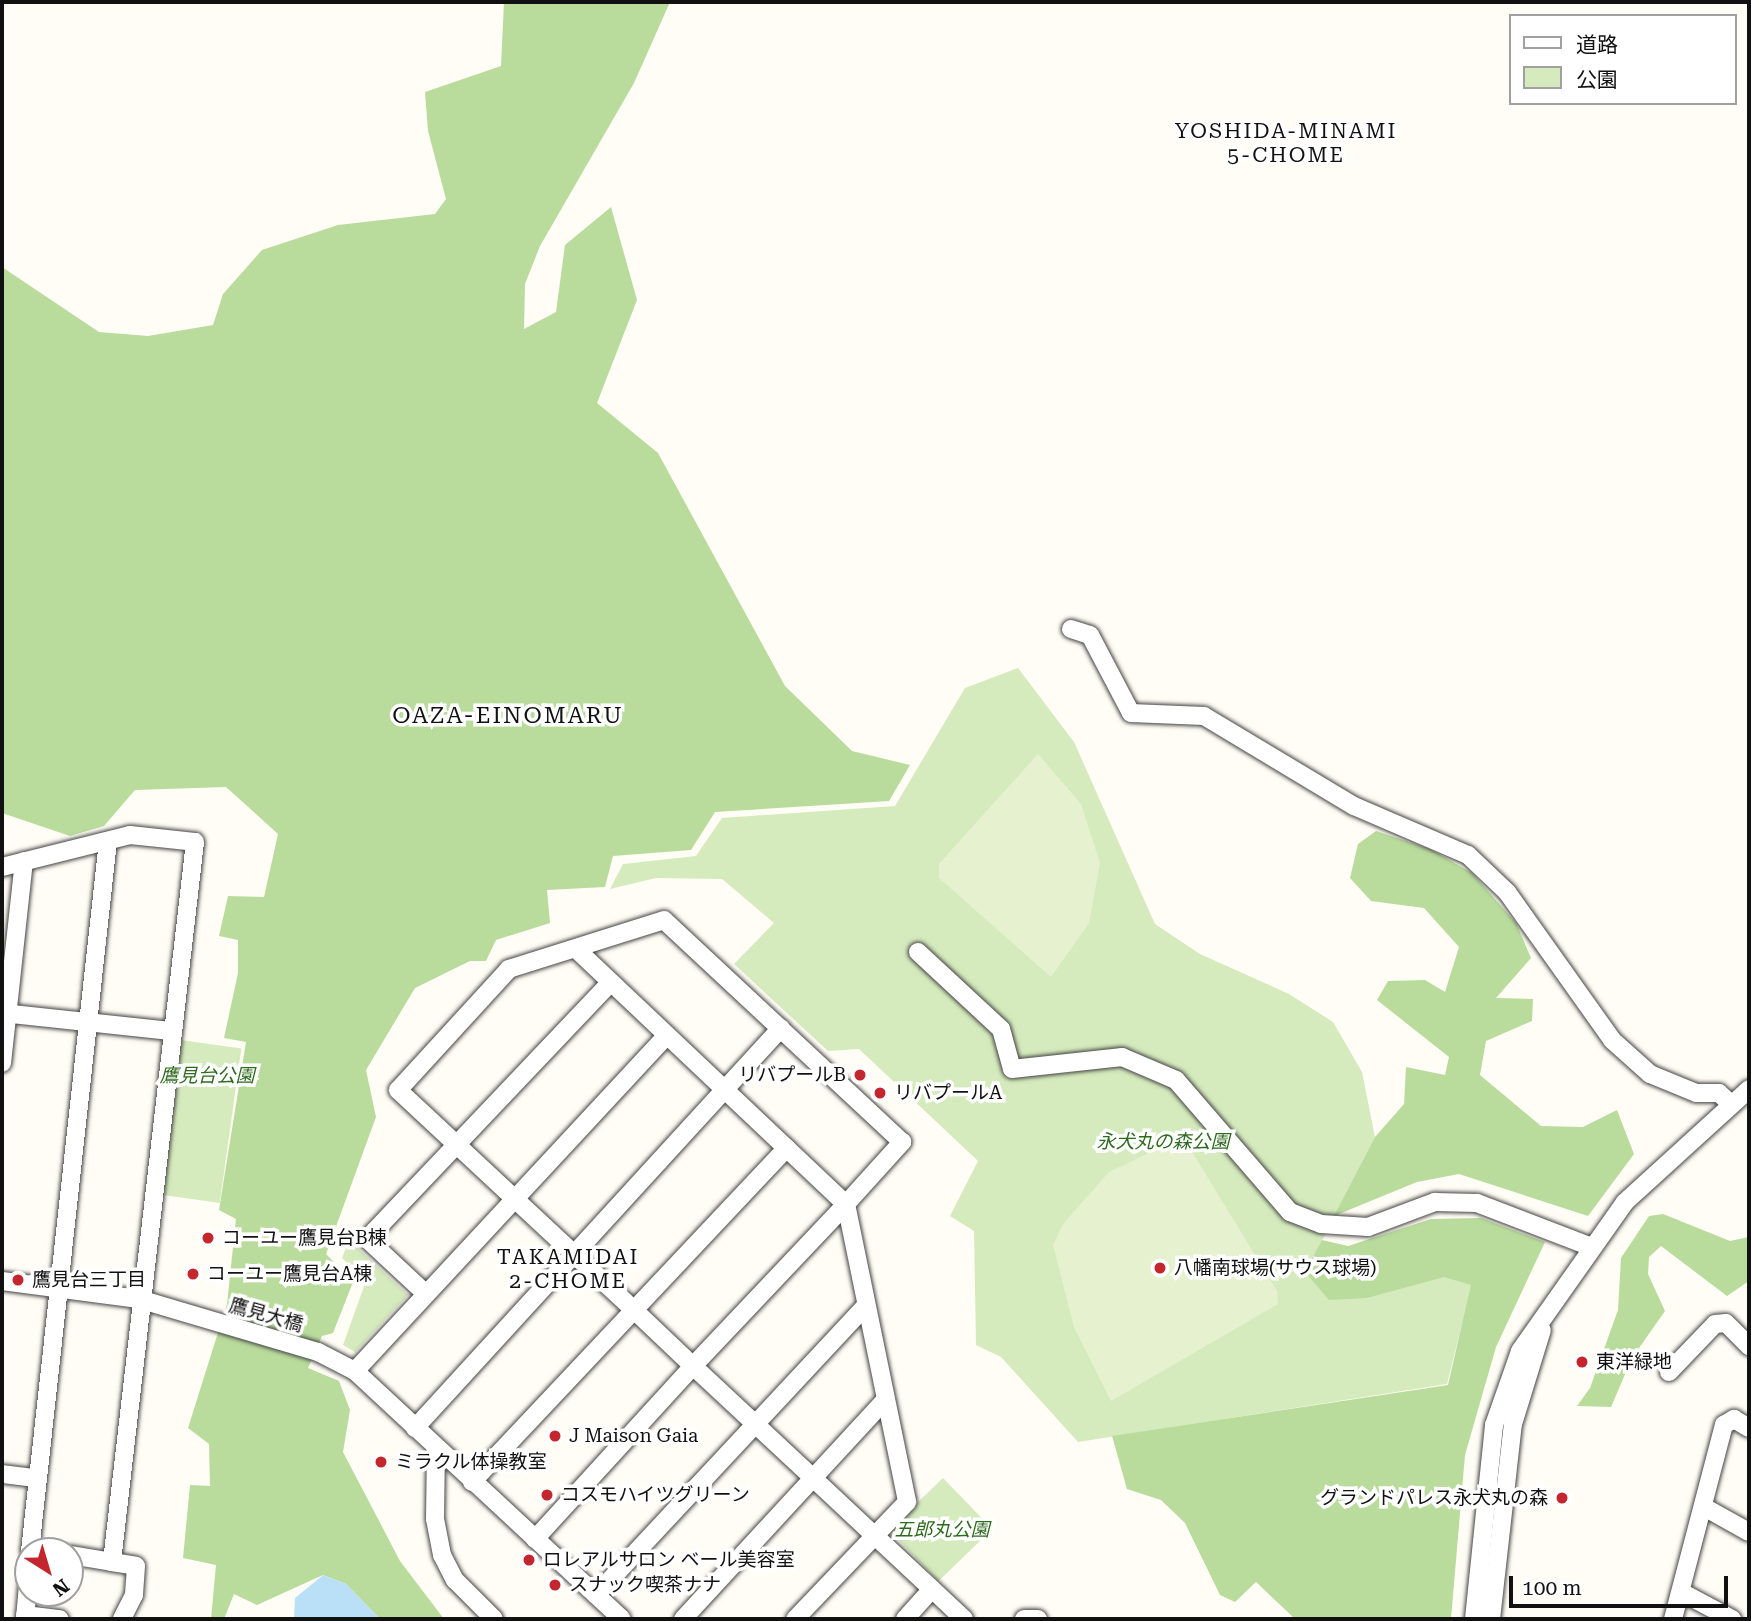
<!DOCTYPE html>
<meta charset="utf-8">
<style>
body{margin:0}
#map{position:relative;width:1751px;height:1621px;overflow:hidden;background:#fffdf5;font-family:"Roboto Serif","Noto Sans JP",serif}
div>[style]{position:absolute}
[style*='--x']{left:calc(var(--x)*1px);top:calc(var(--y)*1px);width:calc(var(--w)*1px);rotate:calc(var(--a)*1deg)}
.green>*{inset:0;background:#d5ebbd;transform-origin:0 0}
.forest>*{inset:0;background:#b9dc9c}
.pitch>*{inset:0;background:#e6f2cf}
.water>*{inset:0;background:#b9e0f7}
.roads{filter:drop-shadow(0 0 2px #444) drop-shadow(0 0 2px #444)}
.minor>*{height:18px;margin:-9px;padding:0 9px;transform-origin:9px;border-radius:9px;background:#fff}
.dots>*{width:19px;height:19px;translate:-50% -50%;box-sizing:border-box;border:4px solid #fff;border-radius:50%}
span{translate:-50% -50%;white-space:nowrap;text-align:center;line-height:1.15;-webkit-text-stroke:7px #fff;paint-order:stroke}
.poi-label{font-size:19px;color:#111}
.right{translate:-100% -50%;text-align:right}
.left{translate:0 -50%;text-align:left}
.park-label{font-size:19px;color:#2f6b1f;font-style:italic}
.street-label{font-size:19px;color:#111}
.neighbourhood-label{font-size:21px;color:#111;letter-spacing:2px}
.quarter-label{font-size:23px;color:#111;letter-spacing:2px}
.frame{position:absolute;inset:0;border:4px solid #111;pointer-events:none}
.legend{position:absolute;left:1509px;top:14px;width:228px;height:91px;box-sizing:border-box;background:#fff;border:2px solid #a0a0a0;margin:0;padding:9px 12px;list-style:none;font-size:21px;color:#111}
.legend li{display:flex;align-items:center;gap:14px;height:35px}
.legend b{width:35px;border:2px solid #a0a0a0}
.north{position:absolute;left:14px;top:1537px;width:70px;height:70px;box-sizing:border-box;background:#fff;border:2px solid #a0a0a0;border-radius:50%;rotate:143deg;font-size:19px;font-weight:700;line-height:28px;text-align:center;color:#111}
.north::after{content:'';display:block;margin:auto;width:24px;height:32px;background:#c4262e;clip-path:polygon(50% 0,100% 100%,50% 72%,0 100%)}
.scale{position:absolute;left:1509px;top:1576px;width:219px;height:32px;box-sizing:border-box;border:4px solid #111;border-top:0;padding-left:9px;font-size:21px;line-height:24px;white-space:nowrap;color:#111;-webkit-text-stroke:5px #fff;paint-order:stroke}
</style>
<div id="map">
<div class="green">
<div style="clip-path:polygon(1018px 668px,1074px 742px,1155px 924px,1200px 954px,1289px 994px,1333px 1022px,1362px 1072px,1375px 1137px,1306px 1272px,1446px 1276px,1472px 1285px,1447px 1384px,1078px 1442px,1001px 1357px,976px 1345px,974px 1231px,950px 1216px,978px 1161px,859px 1049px,828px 1051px,734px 964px,774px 923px,722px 879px,656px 878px,610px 889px,623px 864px,696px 856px,722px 818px,895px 806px,965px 688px)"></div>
<div style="left:181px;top:1040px;width:61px;height:156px;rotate:8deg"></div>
<div style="clip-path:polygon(349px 1240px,408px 1295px,355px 1352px,343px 1345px,366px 1281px,342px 1258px)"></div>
<div style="left:943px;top:1478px;width:71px;height:75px;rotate:46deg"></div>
</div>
<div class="forest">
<div style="clip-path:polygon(504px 2px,670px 2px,634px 83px,540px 246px,525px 284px,524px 329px,556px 312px,565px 245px,611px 207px,637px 300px,597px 403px,658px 453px,785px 686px,852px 751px,910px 765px,889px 801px,715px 812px,691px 850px,613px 856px,605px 887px,547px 890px,550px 923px,496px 940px,486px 961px,470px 961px,415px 988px,366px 1070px,376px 1117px,326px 1254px,353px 1282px,333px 1333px,322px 1336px,308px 1368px,339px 1381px,350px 1410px,343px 1452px,400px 1561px,444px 1619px,380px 1619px,346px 1584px,323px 1575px,257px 1605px,234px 1594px,224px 1619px,211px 1619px,216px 1565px,183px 1558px,190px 1485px,210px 1486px,209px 1444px,188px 1428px,227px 1304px,236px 1219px,219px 1210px,246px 1042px,224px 1038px,238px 973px,238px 940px,219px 936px,228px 896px,264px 897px,278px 834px,226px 787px,135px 790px,104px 826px,70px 836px,2px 813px,2px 267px,99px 332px,148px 336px,213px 325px,223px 294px,262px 250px,338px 225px,435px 214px,446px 199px,428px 131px,425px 92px,501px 66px)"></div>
<div style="clip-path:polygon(1376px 831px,1430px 849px,1472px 873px,1516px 923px,1531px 958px,1496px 998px,1533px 999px,1532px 1021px,1486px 1041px,1480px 1075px,1541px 1126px,1583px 1127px,1617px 1110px,1634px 1154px,1588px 1216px,1459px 1174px,1417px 1182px,1334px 1216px,1375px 1137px,1404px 1104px,1406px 1067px,1445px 1075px,1449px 1057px,1377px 1000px,1388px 981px,1425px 980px,1445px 992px,1459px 947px,1424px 908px,1371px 901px,1350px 878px,1358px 844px)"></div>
<div style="clip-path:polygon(1663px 1214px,1730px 1241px,1749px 1237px,1749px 1281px,1727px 1296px,1661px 1246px,1649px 1257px,1648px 1274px,1665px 1311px,1632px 1358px,1611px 1407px,1577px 1406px,1590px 1388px,1618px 1310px,1621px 1258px,1649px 1216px)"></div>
<div style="clip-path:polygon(1481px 1218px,1545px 1242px,1496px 1347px,1465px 1455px,1451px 1619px,1295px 1619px,1256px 1582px,1235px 1602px,1220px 1595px,1185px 1523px,1161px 1500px,1127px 1489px,1112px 1436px,1448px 1385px,1471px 1285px,1444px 1277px,1367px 1298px,1329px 1300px,1305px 1272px,1322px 1240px,1348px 1246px,1431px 1219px)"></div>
</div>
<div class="pitch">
<div style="clip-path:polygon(1038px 754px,1081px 804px,1100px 863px,1089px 923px,1051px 977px,939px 878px,939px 864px)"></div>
<div style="clip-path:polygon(1183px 1137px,1277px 1291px,1278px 1304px,1111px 1401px,1074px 1327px,1053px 1245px,1063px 1224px,1109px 1172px)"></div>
</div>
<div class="water">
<div style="clip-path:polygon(323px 1575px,346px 1584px,380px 1619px,294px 1619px,295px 1598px)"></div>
</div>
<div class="roads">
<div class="minor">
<div style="--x:1071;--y:629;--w:20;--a:18"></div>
<div style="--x:1090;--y:635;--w:88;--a:62.3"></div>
<div style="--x:1131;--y:713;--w:73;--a:2.4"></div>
<div style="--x:1204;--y:716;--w:175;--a:31"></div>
<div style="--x:1354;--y:806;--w:124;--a:23.3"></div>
<div style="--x:1468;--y:855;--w:54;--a:43.5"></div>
<div style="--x:1507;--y:892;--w:181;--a:54.6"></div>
<div style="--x:1612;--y:1040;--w:51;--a:41.8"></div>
<div style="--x:1650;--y:1074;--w:50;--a:22.4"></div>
<div style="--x:1696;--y:1093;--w:23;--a:0"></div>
<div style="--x:1719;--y:1093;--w:16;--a:43"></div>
<div style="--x:2;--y:867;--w:132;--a:-14"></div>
<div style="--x:130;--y:835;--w:65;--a:6.1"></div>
<div style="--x:195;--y:842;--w:725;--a:96.58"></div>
<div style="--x:112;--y:1562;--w:43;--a:-170.5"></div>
<div style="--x:576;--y:949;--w:371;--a:43.4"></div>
<div style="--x:846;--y:1204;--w:304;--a:78.4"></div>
<div style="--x:907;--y:1502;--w:162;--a:133.7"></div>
<div style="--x:918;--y:952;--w:113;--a:42.9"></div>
<div style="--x:1001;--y:1029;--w:41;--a:74.6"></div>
<div style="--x:1012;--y:1069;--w:111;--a:-6.2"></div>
<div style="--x:1122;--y:1057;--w:59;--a:23.1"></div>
<div style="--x:1176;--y:1080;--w:174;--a:49.2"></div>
<div style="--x:1290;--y:1212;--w:33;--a:21"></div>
<div style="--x:1321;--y:1224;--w:47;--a:3.7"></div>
<div style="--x:1368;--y:1227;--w:72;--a:-20.5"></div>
<div style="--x:1435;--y:1202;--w:42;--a:1.4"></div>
<div style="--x:1477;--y:1203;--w:120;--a:21"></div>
<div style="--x:2;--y:1013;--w:170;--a:6.1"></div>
<div style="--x:2;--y:1063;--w:203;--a:-83.8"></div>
<div style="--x:2;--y:1281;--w:138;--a:7.5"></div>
<div style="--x:139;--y:1299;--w:187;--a:16.5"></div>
<div style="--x:318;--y:1352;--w:42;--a:27.2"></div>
<div style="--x:355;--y:1371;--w:364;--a:42.9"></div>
<div style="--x:425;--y:1293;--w:79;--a:-137"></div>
<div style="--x:367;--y:1239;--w:353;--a:-46.5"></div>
<div style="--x:355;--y:1371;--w:457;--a:-47.1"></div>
<div style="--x:1669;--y:1372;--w:66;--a:-46.2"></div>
<div style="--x:1715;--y:1324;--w:11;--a:-5"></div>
<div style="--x:1726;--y:1323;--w:33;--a:45"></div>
<div style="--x:415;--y:1428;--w:542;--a:-47.54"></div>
<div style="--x:436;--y:1448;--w:71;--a:90.8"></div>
<div style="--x:435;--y:1519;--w:37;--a:79"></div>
<div style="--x:442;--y:1555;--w:28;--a:63"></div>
<div style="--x:455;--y:1580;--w:55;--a:45"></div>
<div style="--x:2;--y:1474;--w:35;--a:7"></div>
<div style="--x:472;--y:1482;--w:459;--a:-46.7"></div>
<div style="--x:1704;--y:1507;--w:51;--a:29.1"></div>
<div style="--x:535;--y:1539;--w:234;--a:-47.6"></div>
<div style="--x:693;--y:1366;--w:223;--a:-46.6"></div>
<div style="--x:846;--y:1204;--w:84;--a:-47.9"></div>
<div style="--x:902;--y:1142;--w:325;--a:-137"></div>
<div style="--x:664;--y:920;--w:163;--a:162.5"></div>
<div style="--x:509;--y:969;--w:164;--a:132.5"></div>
<div style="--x:398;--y:1090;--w:323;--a:43"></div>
<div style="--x:634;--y:1310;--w:81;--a:43.5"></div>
<div style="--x:693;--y:1366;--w:164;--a:43"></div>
<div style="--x:813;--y:1478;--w:83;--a:43.1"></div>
<div style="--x:874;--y:1535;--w:79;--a:43"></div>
<div style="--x:932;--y:1589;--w:44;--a:43.2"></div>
<div style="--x:30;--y:1551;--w:714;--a:-83.73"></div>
<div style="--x:112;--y:1562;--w:24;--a:9"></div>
<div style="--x:136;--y:1566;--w:29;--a:94"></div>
<div style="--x:134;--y:1595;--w:27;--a:117"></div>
<div style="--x:1681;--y:1592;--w:58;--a:27.9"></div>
<div style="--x:596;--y:1595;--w:396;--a:-47"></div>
<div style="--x:25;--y:1615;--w:35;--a:7"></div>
<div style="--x:25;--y:1619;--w:38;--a:-85"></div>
<div style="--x:683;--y:1619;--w:299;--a:-47.3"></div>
<div style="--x:905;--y:1619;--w:40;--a:-48"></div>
<div style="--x:1024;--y:1619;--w:14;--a:0"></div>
<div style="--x:1474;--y:1619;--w:195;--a:-84.1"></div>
<div style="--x:1494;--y:1425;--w:78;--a:-70.6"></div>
<div style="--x:1520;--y:1351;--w:182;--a:-54.8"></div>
<div style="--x:1625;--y:1202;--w:168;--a:-42.3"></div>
<div style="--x:1491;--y:1619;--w:196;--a:-83.6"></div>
<div style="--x:1513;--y:1424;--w:98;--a:-72.9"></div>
<div style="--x:1673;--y:1619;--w:201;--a:-75.3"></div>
<div style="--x:1724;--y:1425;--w:12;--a:-31"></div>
<div style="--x:1734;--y:1419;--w:17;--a:31"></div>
</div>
</div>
<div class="dots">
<div style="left:860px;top:1075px;background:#c4262e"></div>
<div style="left:880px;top:1093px;background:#c4262e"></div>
<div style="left:208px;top:1238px;background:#c4262e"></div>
<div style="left:1160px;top:1268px;background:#c4262e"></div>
<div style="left:193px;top:1274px;background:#c4262e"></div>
<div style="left:18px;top:1280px;background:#c4262e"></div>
<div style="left:1582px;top:1362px;background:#c4262e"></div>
<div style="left:555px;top:1436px;background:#c4262e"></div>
<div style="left:381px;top:1462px;background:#c4262e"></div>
<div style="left:547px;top:1495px;background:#c4262e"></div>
<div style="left:1562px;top:1498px;background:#c4262e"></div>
<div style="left:529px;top:1560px;background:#c4262e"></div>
<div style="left:555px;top:1585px;background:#c4262e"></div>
</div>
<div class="poi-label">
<span class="right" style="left:846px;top:1075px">リバプールB</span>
<span class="left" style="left:894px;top:1093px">リバプールA</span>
<span class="left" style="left:222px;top:1238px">コーユー鷹見台B棟</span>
<span class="left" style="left:1174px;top:1268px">八幡南球場(サウス球場)</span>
<span class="left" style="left:207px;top:1274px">コーユー鷹見台A棟</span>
<span class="left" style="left:32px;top:1280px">鷹見台三丁目</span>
<span class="left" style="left:1596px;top:1362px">東洋緑地</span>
<span class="left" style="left:569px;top:1436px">J Maison Gaia</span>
<span class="left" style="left:395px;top:1462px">ミラクル体操教室</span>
<span class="left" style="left:561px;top:1495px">コスモハイツグリーン</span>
<span class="right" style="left:1548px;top:1498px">グランドパレス永犬丸の森</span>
<span class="left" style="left:543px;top:1560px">ロレアルサロン ベール美容室</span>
<span class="left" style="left:569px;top:1585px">スナック喫茶ナナ</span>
</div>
<div class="park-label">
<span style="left:207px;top:1076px">鷹見台公園</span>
<span style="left:1163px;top:1142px">永犬丸の森公園</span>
<span style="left:942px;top:1530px">五郎丸公園</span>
</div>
<div class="street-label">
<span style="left:266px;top:1315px;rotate:16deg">鷹見大橋</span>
</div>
<div class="neighbourhood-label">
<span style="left:1286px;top:143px">YOSHIDA-MINAMI<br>5-CHOME</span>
<span style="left:568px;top:1269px">TAKAMIDAI<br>2-CHOME</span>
</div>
<div class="quarter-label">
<span style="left:508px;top:716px">OAZA-EINOMARU</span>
</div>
<div class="frame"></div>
<ul class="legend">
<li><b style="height:9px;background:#fff"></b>道路</li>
<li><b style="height:19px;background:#d5ebbd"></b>公園</li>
</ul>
<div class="north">N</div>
<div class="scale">100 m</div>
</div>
